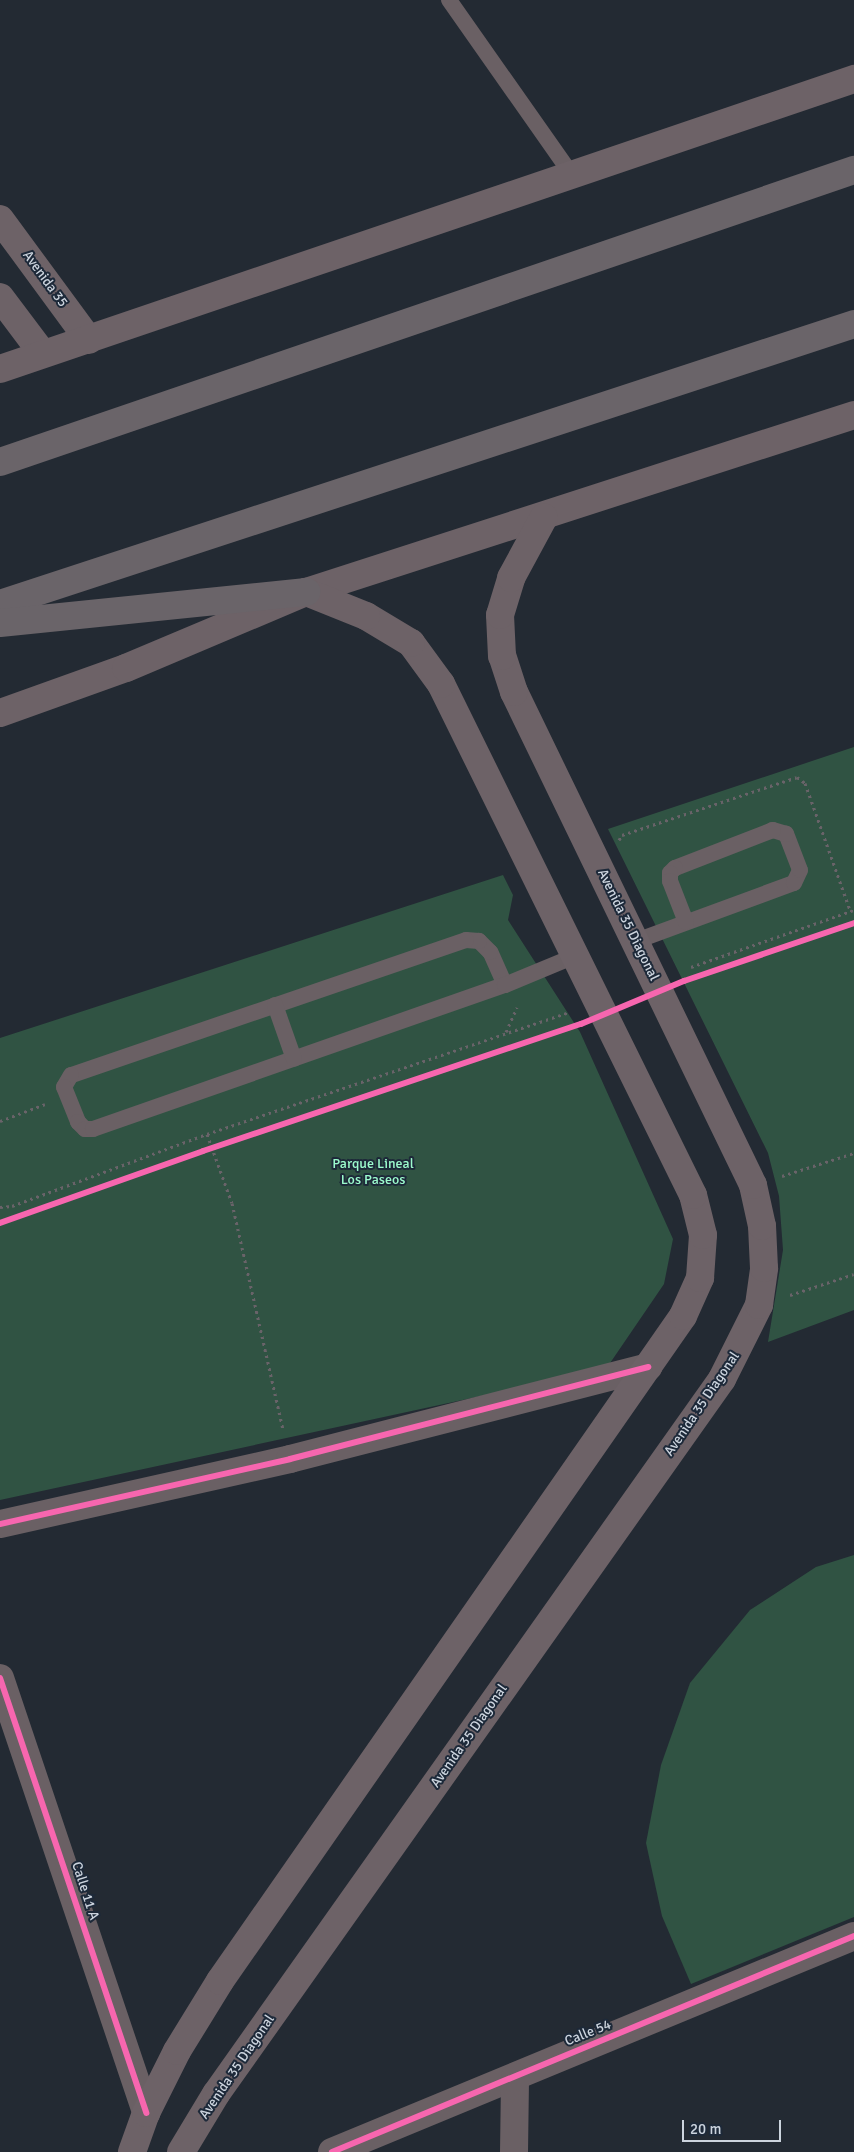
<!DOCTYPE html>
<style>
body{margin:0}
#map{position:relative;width:854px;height:2152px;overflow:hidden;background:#232a33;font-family:Signika,sans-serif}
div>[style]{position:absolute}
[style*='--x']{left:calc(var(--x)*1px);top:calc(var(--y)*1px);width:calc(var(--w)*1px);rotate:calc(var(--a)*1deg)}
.green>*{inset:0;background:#305343}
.path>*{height:3px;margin-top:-1.5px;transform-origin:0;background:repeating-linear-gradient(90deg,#696369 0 2.5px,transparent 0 6.5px)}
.service>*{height:16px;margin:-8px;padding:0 8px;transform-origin:8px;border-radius:8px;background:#6a6064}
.minor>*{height:28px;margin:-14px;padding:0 14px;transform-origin:14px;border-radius:14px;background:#6a6064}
.secondary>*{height:28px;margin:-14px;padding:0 14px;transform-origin:14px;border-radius:14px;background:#6d6267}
.trunk>*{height:28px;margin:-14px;padding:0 14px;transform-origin:14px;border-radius:14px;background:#6a6469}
.cycleway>*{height:6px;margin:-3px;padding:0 3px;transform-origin:3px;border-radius:3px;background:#f766af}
span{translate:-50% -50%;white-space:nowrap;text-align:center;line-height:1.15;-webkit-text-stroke:4px #1d2939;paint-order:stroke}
.street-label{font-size:14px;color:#ccd4de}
.park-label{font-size:14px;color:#9cfbcd}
.scale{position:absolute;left:682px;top:2120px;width:99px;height:22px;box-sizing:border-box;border:2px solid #ccd4de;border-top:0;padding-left:6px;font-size:15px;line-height:18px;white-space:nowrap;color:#ccd4de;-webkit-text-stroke:4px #1d2939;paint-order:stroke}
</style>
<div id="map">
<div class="green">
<div style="clip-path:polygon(854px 747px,854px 1310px,768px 1342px,783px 1250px,779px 1196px,768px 1153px,608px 829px)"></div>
<div style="clip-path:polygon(503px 875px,513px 895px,508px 920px,580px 1032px,673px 1239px,664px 1284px,606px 1369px,0 1500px,0 1038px)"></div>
<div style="clip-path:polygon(854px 1555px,854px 1917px,691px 1984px,662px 1916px,646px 1843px,661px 1765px,690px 1683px,750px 1610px,816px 1567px)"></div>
</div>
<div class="path">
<div style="--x:619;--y:840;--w:6;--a:-59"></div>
<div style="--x:622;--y:835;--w:184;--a:-18.3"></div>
<div style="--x:797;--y:777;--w:10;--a:37"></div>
<div style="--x:805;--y:783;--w:135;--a:70.5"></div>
<div style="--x:691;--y:967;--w:173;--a:-19.3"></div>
<div style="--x:506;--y:1032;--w:27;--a:-66"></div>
<div style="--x:0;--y:1121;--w:48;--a:-20.7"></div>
<div style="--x:207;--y:1134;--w:73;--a:70.1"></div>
<div style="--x:232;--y:1203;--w:233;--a:77.3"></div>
<div style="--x:782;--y:1176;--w:76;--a:-17.7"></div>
<div style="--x:0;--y:1207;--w:12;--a:-5"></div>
<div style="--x:12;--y:1206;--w:208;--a:-20.3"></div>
<div style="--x:207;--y:1134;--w:382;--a:-18.6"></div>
<div style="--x:790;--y:1295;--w:67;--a:-18.2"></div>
</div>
<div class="service">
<div style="--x:449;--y:0;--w:214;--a:54.9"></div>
<div style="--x:636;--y:941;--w:168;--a:-20.2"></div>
<div style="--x:794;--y:883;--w:14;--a:-65"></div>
<div style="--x:800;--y:870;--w:39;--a:-111"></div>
<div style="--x:786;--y:834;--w:14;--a:-163"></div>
<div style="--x:773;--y:830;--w:105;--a:158.8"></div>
<div style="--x:675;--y:868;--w:7;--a:135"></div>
<div style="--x:670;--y:873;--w:8;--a:90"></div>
<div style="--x:670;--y:881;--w:44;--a:68.7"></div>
<div style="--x:505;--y:985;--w:36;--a:-114"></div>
<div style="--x:490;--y:952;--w:16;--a:-135"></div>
<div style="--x:479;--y:941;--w:13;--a:-176"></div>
<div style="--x:466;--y:940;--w:417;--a:161.1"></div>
<div style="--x:71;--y:1075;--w:14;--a:120"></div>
<div style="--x:64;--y:1087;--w:38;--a:68"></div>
<div style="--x:78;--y:1122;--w:10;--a:45"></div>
<div style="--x:85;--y:1129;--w:8;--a:0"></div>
<div style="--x:93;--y:1129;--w:436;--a:-19.3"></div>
<div style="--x:505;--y:985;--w:76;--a:-22.5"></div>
<div style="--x:275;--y:1005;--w:57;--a:70.6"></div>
</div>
<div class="minor">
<div style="--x:0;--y:1524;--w:297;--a:-12.6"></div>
<div style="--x:290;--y:1459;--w:370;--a:-14.4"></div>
<div style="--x:0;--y:1678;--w:459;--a:71.4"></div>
<div style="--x:332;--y:2152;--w:565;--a:-22.48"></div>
<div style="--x:514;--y:2152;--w:75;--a:-89.2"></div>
</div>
<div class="secondary">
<div style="--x:0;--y:219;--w:150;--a:53.7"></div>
<div style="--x:0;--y:297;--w:71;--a:53"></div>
<div style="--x:0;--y:369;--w:902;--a:-18.76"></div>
<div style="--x:0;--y:713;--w:134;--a:-19.7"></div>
<div style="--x:126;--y:668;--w:195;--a:-22.9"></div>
<div style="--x:306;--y:592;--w:576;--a:-17.9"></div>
<div style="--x:132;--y:2152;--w:41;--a:-70.3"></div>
<div style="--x:146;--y:2113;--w:69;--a:-63.4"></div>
<div style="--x:177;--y:2051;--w:82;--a:-58.4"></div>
<div style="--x:220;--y:1981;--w:810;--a:-55.15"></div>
<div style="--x:683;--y:1316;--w:42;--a:-65.9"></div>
<div style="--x:700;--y:1278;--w:43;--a:-86"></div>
<div style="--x:703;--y:1235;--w:41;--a:-104"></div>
<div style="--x:693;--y:1195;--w:570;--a:-116.25"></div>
<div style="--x:441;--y:684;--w:51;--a:-126.2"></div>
<div style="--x:411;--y:643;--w:52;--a:-149"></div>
<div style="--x:366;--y:616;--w:65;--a:-158.2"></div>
<div style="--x:181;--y:2152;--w:68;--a:-58.9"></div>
<div style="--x:216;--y:2094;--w:876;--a:-54.71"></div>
<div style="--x:722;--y:1379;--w:83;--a:-63.4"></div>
<div style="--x:759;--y:1305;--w:37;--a:-82"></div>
<div style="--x:764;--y:1268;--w:42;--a:-92.7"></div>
<div style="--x:762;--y:1226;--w:42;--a:-102.4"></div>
<div style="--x:753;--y:1185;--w:548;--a:-115.86"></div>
<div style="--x:514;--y:692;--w:38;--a:-108"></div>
<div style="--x:502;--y:656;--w:41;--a:-92.8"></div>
<div style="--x:500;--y:615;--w:39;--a:-73"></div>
<div style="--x:511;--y:578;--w:69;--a:-61.6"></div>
</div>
<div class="trunk">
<div style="--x:0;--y:462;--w:903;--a:-18.88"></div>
<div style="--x:0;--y:604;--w:899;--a:-18.15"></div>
<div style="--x:0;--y:623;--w:308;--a:-5.8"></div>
</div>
<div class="cycleway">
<div style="--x:0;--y:1223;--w:215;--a:-19.5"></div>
<div style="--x:203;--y:1151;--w:399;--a:-18.6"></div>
<div style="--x:581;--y:1024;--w:112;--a:-22.7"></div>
<div style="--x:684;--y:981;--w:180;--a:-18.8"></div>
<div style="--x:0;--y:1524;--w:297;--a:-12.6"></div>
<div style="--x:290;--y:1459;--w:370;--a:-14.4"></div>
<div style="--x:0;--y:1678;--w:459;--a:71.4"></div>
<div style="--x:332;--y:2152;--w:565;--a:-22.48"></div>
</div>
<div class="street-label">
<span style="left:45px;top:279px;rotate:54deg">Avenida 35</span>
<span style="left:628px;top:925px;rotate:64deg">Avenida 35 Diagonal</span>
<span style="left:702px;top:1404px;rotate:-56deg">Avenida 35 Diagonal</span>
<span style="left:469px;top:1736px;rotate:-55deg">Avenida 35 Diagonal</span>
<span style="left:85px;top:1891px;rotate:72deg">Calle 11 A</span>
<span style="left:588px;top:2033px;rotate:-22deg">Calle 54</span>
<span style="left:237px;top:2067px;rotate:-56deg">Avenida 35 Diagonal</span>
</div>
<div class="park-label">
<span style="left:373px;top:1172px">Parque Lineal<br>Los Paseos</span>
</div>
<div class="scale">20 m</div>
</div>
